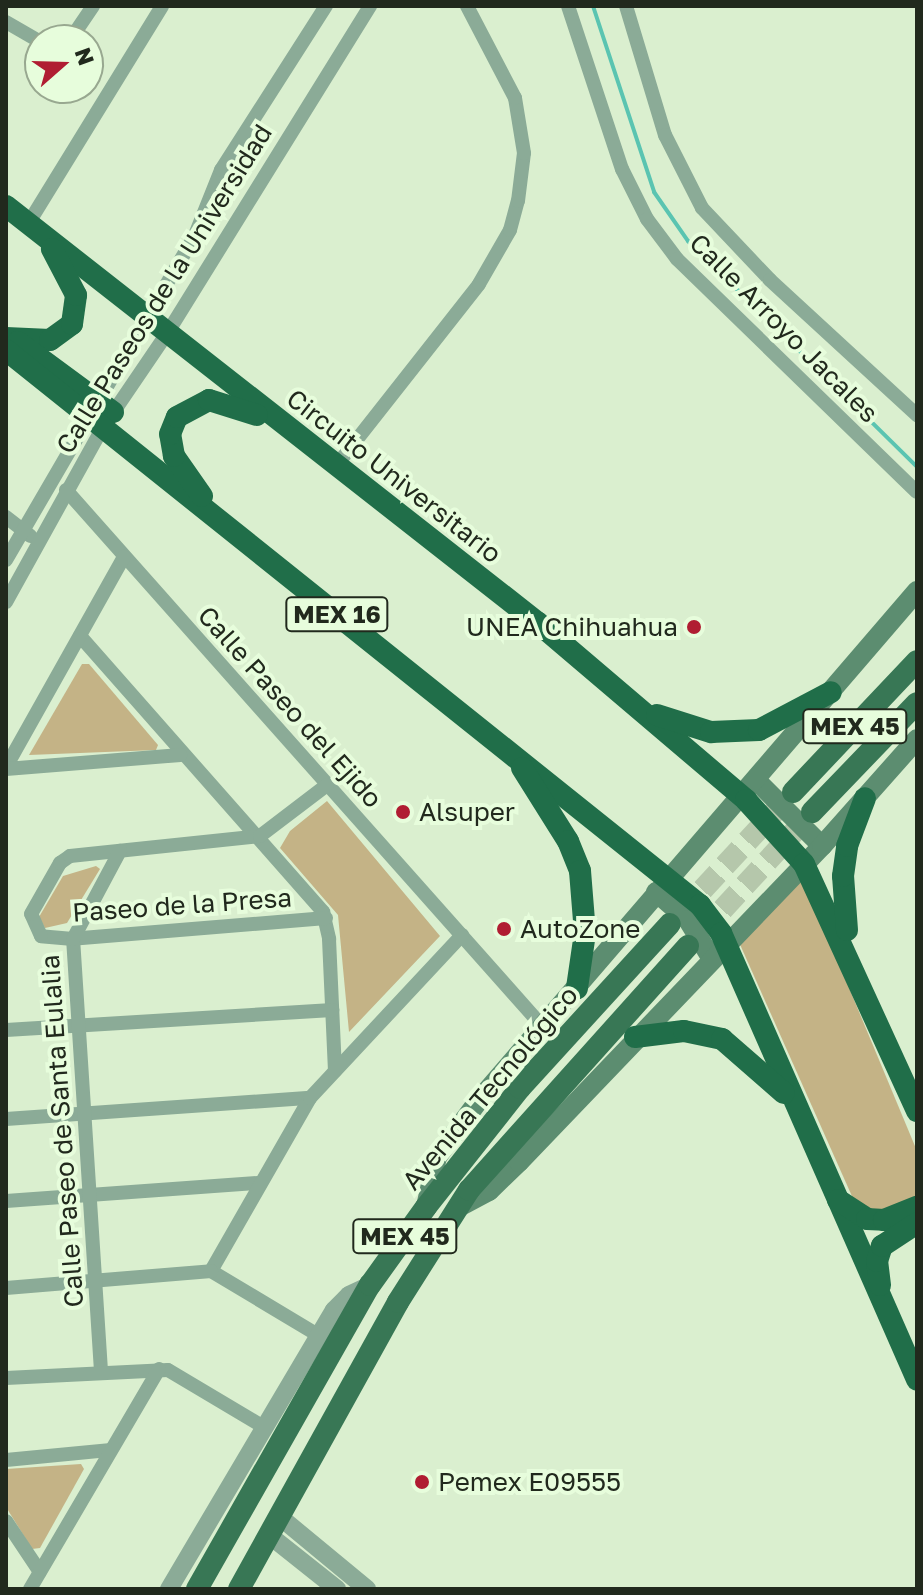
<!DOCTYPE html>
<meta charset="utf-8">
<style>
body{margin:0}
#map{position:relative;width:923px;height:1595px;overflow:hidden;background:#daefcf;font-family:"Golos Text",sans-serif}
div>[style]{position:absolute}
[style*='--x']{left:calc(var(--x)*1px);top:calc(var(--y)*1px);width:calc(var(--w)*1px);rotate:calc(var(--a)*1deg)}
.green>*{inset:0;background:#c4b386}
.stream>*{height:4px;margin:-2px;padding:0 2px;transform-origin:2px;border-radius:2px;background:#5ac4b1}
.primary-tunnel>*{height:22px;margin-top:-11px;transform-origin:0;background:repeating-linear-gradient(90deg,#b5c7ab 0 22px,transparent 0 33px)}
.minor>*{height:14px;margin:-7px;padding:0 7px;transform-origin:7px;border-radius:7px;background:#8bab97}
.tertiary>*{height:18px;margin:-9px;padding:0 9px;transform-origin:9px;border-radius:9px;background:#8bab97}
.secondary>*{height:20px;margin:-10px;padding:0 10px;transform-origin:10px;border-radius:10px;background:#5c8d70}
.primary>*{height:22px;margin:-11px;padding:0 11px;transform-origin:11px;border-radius:11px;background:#387755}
.trunk>*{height:22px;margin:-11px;padding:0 11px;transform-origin:11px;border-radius:11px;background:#206e49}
.dots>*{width:22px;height:22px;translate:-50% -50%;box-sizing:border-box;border:4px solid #e7fddc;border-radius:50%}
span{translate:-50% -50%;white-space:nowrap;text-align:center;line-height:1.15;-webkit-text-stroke:8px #e7fddc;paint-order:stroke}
.shield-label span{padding:2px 6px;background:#e7fddc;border:2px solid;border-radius:6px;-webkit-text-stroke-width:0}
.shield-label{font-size:24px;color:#21291d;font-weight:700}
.street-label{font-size:26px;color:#21291d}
.poi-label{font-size:26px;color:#21291d}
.right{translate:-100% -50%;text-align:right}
.left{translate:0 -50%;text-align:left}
.frame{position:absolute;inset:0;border:8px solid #21291d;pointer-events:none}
.north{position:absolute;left:24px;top:24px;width:80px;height:80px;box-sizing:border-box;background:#e7fddc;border:2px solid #98a890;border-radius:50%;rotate:70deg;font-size:22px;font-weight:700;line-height:32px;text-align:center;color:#21291d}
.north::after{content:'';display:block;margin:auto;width:28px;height:36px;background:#b01d32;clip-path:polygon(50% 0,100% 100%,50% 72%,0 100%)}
</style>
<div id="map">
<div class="green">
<div style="clip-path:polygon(82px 664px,89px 664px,158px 745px,156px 750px,29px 755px)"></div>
<div style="clip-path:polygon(327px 801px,440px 936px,349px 1032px,338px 915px,280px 848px,290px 831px)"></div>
<div style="clip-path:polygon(96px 866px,100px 869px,67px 923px,45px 928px,39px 917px,63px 876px)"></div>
<div style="clip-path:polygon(802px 875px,917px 1151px,917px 1198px,886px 1215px,855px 1203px,738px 940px)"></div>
<div style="clip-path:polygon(81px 1464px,84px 1469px,40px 1548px,32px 1549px,6px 1507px,6px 1469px)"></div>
</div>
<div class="stream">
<div style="--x:593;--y:6;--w:196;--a:71.8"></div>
<div style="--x:654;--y:192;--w:60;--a:55.2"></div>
<div style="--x:688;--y:241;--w:322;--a:44.6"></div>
</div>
<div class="primary-tunnel">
<div style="--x:680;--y:914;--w:146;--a:-47.2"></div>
<div style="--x:700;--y:934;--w:142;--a:-47.3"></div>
</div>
<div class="minor">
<div style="--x:568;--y:6;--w:172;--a:71.7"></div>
<div style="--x:622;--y:169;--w:56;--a:63.4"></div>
<div style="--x:647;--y:219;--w:50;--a:53.1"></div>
<div style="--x:677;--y:259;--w:334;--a:44.2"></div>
<div style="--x:626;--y:6;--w:135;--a:73.2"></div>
<div style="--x:665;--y:135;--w:82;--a:63.1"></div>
<div style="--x:702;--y:208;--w:99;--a:46.6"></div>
<div style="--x:770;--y:280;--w:200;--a:42.6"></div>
<div style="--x:6;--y:22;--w:39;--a:30"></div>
<div style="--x:70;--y:40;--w:41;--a:-55.9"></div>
<div style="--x:28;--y:224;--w:256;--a:-58.4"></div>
<div style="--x:336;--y:466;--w:231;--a:-51.8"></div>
<div style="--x:479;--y:284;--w:62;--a:-60.1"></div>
<div style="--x:510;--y:230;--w:30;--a:-75"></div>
<div style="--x:518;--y:201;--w:48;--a:-82.9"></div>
<div style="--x:524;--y:153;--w:56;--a:-99.3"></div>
<div style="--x:515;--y:98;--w:104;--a:-117.6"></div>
<div style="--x:66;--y:490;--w:717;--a:48.39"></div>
<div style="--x:6;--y:517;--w:31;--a:38"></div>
<div style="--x:6;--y:560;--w:376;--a:-59.8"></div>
<div style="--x:195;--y:235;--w:70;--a:-68.2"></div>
<div style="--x:221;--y:170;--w:195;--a:-57.4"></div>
<div style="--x:6;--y:602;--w:198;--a:-61"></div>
<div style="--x:102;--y:429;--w:117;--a:-55.8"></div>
<div style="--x:168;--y:332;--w:384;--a:-58.2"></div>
<div style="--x:80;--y:636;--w:368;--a:48.6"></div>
<div style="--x:323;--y:912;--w:28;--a:77"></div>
<div style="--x:329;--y:939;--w:132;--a:87.4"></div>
<div style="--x:6;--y:767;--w:241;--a:-60.7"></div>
<div style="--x:6;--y:769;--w:175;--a:-4.6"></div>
<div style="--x:326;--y:918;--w:254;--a:175.3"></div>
<div style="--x:73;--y:939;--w:32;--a:-175"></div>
<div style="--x:41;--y:936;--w:24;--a:-114"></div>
<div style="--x:31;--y:914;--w:59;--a:-60.4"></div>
<div style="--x:60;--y:863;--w:12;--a:-35"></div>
<div style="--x:70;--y:856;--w:191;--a:-6"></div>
<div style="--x:260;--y:836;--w:84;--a:-37.3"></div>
<div style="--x:6;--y:1030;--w:327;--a:-3.5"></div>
<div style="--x:6;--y:1119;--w:305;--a:-4"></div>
<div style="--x:6;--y:1201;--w:253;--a:-4.1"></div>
<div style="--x:211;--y:1271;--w:199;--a:-60.2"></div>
<div style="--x:310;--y:1098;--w:223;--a:-47"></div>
<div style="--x:211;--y:1271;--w:125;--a:30.9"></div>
<div style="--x:6;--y:1288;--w:206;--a:-4.7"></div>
<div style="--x:101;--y:1371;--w:433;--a:-93.7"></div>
<div style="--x:73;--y:939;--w:100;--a:-61.9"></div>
<div style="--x:6;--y:1378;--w:162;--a:-2.8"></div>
<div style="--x:168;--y:1370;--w:109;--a:30.8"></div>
<div style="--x:6;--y:1460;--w:103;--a:-5.5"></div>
<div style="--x:6;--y:1521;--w:61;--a:56.3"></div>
<div style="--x:30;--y:1589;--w:255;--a:-59.6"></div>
</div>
<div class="tertiary">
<div style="--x:280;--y:1517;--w:113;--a:39.6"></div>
<div style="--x:269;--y:1535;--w:87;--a:38.5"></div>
<div style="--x:169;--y:1589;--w:324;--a:-59.4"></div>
<div style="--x:334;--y:1310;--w:21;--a:-45"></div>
<div style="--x:349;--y:1295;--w:23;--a:-25"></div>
</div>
<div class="secondary">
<div style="--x:756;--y:780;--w:93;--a:45"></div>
<div style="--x:656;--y:892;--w:43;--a:41.2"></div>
<div style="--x:688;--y:920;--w:46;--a:58.4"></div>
<div style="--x:426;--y:1207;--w:51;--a:-77.6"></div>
<div style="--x:437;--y:1157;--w:71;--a:-53.6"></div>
<div style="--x:479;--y:1100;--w:672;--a:-49.29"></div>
<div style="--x:459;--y:1207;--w:34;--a:-28"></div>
<div style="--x:489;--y:1191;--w:42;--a:-44"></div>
<div style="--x:519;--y:1162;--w:438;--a:-46.2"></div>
<div style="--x:822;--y:846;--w:143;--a:-48.4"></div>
</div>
<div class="primary">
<div style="--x:793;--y:792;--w:180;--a:-46.6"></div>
<div style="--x:812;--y:812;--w:151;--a:-46.1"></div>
<div style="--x:197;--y:1589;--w:350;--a:-60.4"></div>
<div style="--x:370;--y:1285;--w:96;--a:-54.3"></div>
<div style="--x:426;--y:1207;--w:152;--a:-51.7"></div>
<div style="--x:520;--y:1088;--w:222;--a:-47.6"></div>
<div style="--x:239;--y:1589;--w:328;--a:-61"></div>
<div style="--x:398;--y:1302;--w:133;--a:-57.6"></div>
<div style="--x:469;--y:1190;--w:328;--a:-48.1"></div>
</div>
<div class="trunk">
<div style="--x:6;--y:206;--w:675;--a:38.08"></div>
<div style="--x:537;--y:622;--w:275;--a:40.4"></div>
<div style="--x:746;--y:800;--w:86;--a:47.8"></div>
<div style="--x:804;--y:864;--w:272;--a:65.4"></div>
<div style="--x:6;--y:338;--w:44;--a:2.6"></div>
<div style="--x:50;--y:340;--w:27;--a:-36"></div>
<div style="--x:72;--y:324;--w:29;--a:-82"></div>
<div style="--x:76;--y:295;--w:52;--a:-117.6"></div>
<div style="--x:18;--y:342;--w:118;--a:36.4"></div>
<div style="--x:6;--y:350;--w:889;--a:38.65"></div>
<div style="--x:700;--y:905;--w:35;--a:53"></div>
<div style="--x:721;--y:933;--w:488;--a:66.3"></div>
<div style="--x:202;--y:496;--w:49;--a:-125"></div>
<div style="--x:174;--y:456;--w:22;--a:-100"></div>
<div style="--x:170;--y:434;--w:18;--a:-68"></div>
<div style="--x:177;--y:417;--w:36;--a:-28"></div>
<div style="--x:209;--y:400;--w:50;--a:17.4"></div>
<div style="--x:657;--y:715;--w:57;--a:17.5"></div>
<div style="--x:711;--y:732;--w:48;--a:-2.4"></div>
<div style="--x:759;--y:730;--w:81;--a:-27.8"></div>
<div style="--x:522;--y:768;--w:86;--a:57.8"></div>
<div style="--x:568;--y:841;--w:32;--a:68"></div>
<div style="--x:580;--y:871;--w:62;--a:85.4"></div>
<div style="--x:585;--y:933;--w:56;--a:98.3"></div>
<div style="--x:847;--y:930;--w:54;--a:-94.2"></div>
<div style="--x:843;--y:876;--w:30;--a:-82"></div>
<div style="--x:847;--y:846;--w:51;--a:-69.4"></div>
<div style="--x:635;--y:1037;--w:49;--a:-7"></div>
<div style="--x:684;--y:1031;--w:39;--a:12"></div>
<div style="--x:722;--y:1039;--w:82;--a:41.1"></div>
<div style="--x:838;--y:1200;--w:35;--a:33"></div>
<div style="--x:867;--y:1219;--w:17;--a:3"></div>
<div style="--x:884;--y:1220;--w:35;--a:-22"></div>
<div style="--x:880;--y:1285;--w:24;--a:-97"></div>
<div style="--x:877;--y:1261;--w:16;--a:-72"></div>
<div style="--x:882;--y:1246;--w:42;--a:-33.3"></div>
</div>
<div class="dots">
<div style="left:694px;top:627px;background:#b01d32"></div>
<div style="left:403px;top:812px;background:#b01d32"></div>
<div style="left:504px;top:929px;background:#b01d32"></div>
<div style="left:422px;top:1482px;background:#b01d32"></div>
</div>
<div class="shield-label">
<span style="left:337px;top:614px">MEX 16</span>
<span style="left:855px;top:726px">MEX 45</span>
<span style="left:405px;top:1236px">MEX 45</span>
</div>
<div class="street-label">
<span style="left:164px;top:289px;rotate:-58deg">Calle Paseos de la Universidad</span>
<span style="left:784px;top:328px;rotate:45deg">Calle Arroyo Jacales</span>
<span style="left:394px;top:476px;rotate:38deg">Circuito Universitario</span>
<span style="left:290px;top:707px;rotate:48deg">Calle Paseo del Ejido</span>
<span style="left:182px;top:905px;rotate:-4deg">Paseo de la Presa</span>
<span style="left:490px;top:1088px;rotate:-50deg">Avenida Tecnológico</span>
<span style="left:62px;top:1131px;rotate:-94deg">Calle Paseo de Santa Eulalia</span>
</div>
<div class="poi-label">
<span class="right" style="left:678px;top:627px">UNEA Chihuahua</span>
<span class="left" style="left:419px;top:812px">Alsuper</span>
<span class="left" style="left:520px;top:929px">AutoZone</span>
<span class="left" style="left:438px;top:1482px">Pemex E09555</span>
</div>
<div class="frame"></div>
<div class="north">N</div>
</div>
